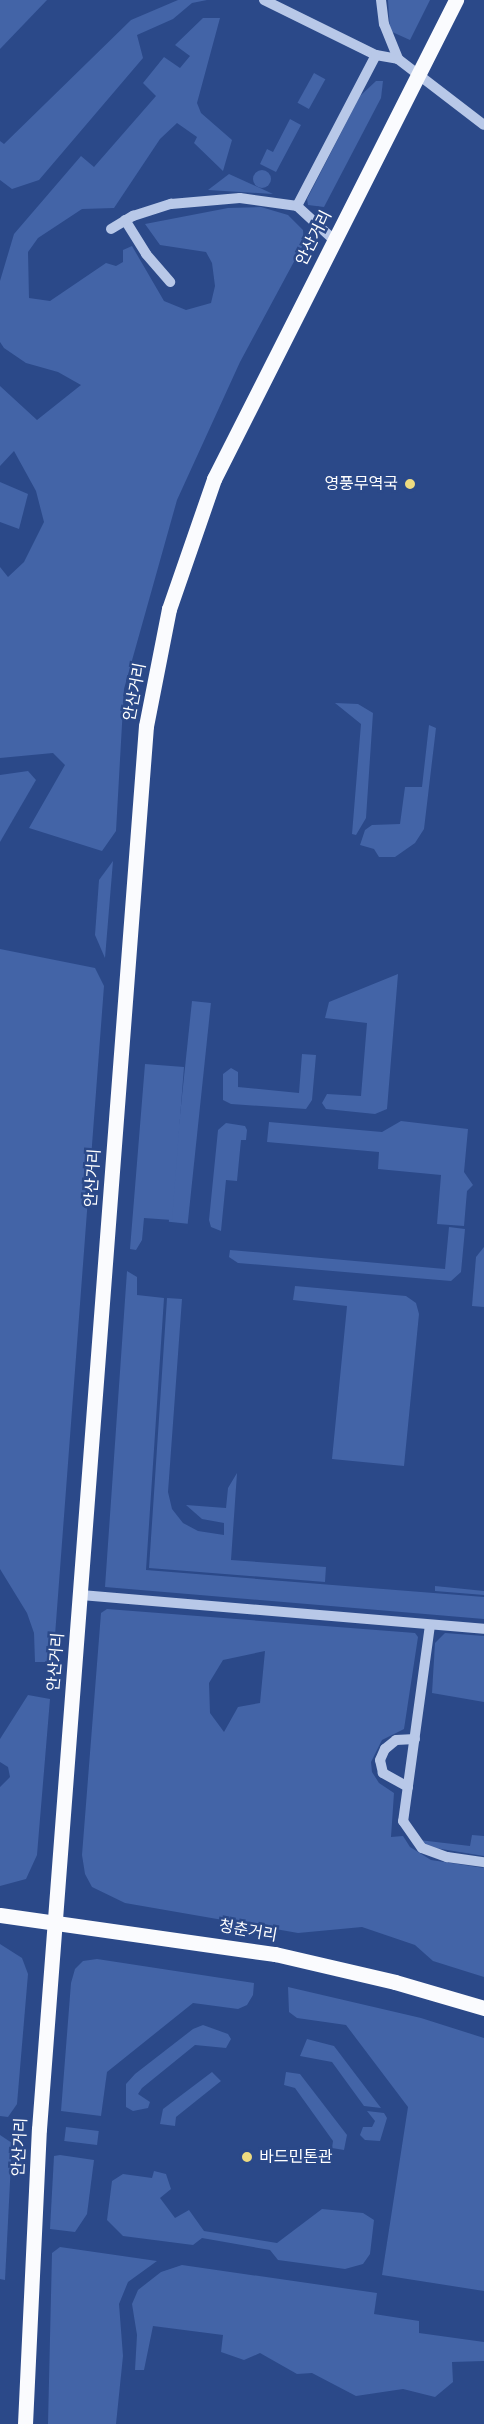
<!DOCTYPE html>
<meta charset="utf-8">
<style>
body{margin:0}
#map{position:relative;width:484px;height:2424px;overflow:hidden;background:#2b4989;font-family:Roboto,"Noto Sans KR",sans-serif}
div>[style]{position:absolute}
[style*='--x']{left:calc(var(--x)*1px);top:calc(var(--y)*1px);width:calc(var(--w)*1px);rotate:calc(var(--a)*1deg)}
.green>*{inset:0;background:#4364a7;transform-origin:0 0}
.round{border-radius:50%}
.minor>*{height:10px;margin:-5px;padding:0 5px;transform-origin:5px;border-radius:5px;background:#b8c8e8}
.major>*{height:15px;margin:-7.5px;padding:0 7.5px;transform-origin:7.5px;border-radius:7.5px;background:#fafbfe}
.dots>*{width:16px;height:16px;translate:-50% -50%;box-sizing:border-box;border:3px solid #2b4989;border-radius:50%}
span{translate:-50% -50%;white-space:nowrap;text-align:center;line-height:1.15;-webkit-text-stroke:5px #2b4989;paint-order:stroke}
.street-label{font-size:16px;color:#fff}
.poi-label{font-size:16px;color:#fff}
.right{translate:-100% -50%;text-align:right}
.left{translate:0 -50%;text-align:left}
</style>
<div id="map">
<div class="green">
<div style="clip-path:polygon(0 0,47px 0,0 49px)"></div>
<div style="clip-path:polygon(178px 0,207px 0,192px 3px,173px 19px,137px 35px,143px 58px,39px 180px,12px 189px,0 180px,0 141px,4px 144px,131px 20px)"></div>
<div style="clip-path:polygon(388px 0,430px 0,410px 40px,390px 31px)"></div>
<div style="clip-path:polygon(203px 18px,220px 18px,197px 103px,201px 113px,232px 140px,223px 171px,194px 143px,197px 137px,177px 123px,160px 139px,114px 208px,82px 209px,38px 238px,28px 252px,29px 298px,50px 301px,106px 263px,116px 266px,123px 262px,123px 250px,132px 246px,164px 301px,186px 310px,211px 303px,215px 286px,212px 263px,206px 252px,160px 245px,145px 224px,228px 208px,261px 207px,288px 215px,303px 230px,304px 243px,240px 362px,177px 500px,124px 689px,116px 831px,102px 851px,29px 828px,65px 765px,53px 753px,0 758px,0 567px,8px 577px,24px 562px,44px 522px,36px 491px,14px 451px,0 466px,0 386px,37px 420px,81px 385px,58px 372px,26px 363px,4px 348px,0 342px,0 281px,14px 234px,81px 156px,94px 167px,156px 96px,143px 83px,164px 57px,180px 68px,190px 56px,175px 45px)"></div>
<div style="left:314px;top:73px;width:13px;height:34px;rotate:29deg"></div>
<div style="clip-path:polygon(376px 81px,383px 81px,381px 98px,324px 207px,308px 205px,307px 199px,360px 96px)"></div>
<div style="clip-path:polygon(290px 119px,301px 125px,276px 172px,260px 164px,267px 149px,273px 152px)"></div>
<div class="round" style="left:253px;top:170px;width:18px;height:18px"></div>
<div style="clip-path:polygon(229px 174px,273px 194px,208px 190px)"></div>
<div style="clip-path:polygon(0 482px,28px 494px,19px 529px,0 522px)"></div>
<div style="clip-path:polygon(335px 703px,358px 704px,373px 713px,366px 818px,356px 835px,352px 834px,361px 724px)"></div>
<div style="clip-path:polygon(429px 725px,436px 728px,424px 829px,415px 843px,395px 857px,379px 857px,374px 849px,360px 845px,365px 830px,372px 825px,400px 824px,405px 787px,422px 787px)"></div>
<div style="clip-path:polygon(28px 771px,36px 780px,0 842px,0 775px)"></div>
<div style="clip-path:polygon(113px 861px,105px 958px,95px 935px,99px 880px)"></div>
<div style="clip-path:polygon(0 949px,95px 968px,104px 986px,53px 1662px,35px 1662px,34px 1633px,27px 1613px,0 1569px)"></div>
<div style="clip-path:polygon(398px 974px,387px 1109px,375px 1114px,326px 1109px,322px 1103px,327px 1094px,361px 1096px,367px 1023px,325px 1018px,329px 1002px)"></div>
<div style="left:192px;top:1001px;width:19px;height:222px;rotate:6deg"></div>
<div style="clip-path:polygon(302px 1054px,316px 1055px,312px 1100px,306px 1109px,231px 1104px,223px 1100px,223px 1074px,231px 1068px,238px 1072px,238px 1087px,299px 1093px)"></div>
<div style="clip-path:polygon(145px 1064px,184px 1067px,172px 1220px,144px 1218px,142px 1240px,136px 1250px,130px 1249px)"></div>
<div style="clip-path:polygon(401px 1121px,468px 1129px,464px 1172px,473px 1185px,467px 1191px,464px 1226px,437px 1224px,441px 1175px,378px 1169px,379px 1152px,267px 1142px,269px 1122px,382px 1132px)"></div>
<div style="clip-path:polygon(226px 1123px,245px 1126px,247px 1130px,246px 1140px,241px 1140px,237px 1181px,226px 1180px,221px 1231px,211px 1227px,209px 1220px,218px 1130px)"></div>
<div style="clip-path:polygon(449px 1227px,465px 1229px,461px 1272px,451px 1281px,238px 1263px,229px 1257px,230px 1250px,445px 1269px)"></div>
<div style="clip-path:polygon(484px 1247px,484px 1307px,472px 1306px,476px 1257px)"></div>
<div style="clip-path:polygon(127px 1271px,137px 1277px,137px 1295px,164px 1298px,146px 1570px,484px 1597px,484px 1619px,105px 1587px)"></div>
<div style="clip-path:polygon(295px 1286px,406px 1296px,416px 1303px,419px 1314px,404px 1466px,332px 1459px,347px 1306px,293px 1300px)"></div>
<div style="clip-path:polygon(167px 1298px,182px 1299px,168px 1492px,172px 1509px,183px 1523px,198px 1531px,224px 1535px,224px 1523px,202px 1519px,186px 1505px,226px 1508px,228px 1488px,237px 1473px,231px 1560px,326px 1567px,325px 1582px,149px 1568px)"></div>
<div style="clip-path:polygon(435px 1586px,484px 1591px,484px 1595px,435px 1591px)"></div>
<div style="clip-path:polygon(evenodd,107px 1609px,415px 1633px,418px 1637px,404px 1729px,382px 1740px,371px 1762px,372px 1772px,379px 1783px,394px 1793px,391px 1837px,403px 1836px,410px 1847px,431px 1860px,484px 1868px,484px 1977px,433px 1961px,415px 1945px,362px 1927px,298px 1933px,125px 1903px,92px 1887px,85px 1874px,82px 1855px,101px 1613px,107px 1609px,265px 1651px,260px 1703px,238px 1707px,224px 1732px,210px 1713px,209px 1683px,223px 1660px,265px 1651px)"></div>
<div style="clip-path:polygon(445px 1633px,484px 1636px,484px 1702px,432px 1693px,435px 1643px)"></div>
<div style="clip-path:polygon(28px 1695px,50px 1699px,37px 1855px,26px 1879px,0 1886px,0 1787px,10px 1777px,8px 1767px,0 1762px,0 1739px)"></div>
<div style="clip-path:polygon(472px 1835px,484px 1836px,484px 1856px,429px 1847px,419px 1840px,470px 1846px)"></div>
<div style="clip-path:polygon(0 1944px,22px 1958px,28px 1974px,17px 2104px,8px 2117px,0 2116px)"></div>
<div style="clip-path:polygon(97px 1959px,254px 1983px,253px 1995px,247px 2005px,238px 2009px,193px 2003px,107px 2072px,101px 2116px,61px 2111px,71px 1983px,75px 1969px,83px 1961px)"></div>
<div style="clip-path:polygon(288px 1987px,421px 2018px,484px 2038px,484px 2291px,382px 2275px,408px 2107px,346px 2025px,297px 2018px,289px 2012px)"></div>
<div style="clip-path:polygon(203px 2025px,228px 2034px,231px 2039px,226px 2048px,195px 2045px,142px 2088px,138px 2094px,150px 2102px,148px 2108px,133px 2111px,126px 2107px,126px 2084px,135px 2074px,193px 2029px)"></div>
<div style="clip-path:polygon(307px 2039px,334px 2046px,381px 2108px,364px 2106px,332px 2062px,300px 2056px)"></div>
<div style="clip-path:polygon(212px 2072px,221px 2081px,176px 2117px,175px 2126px,160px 2124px,163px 2109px)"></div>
<div style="clip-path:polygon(286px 2072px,300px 2074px,347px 2135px,344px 2150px,332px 2148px,333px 2141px,295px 2088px,284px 2085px)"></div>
<div style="clip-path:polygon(367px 2111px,384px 2113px,387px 2118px,380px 2141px,365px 2140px,360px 2135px,363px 2127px,372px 2127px,375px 2121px)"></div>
<div style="left:66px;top:2127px;width:33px;height:14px;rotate:7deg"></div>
<div style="clip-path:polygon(0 2135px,12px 2143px,5px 2280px,0 2279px)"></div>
<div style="clip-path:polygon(60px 2155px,94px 2160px,87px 2214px,75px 2232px,50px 2229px,54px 2156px)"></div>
<div style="clip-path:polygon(154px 2171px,166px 2174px,171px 2189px,160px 2198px,175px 2218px,189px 2210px,204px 2231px,277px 2243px,322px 2209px,363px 2213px,374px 2220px,370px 2254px,363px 2264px,345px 2269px,278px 2260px,270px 2250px,202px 2238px,193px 2245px,123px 2236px,107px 2220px,112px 2181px,123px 2174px,152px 2178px)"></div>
<div style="clip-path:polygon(60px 2247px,157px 2261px,128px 2282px,119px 2304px,123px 2356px,116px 2424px,48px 2424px,52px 2253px)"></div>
<div style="clip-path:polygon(182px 2265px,377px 2293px,374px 2314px,419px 2321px,419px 2333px,484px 2342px,484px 2361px,452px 2362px,453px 2382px,435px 2397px,403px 2389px,356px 2396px,312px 2373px,297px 2374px,260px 2353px,244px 2360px,221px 2352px,223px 2335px,153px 2326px,144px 2370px,135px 2370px,137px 2335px,132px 2304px,138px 2290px,161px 2272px)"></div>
</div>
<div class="minor">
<div style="--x:264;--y:0;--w:125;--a:26.2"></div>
<div style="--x:381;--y:0;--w:24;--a:83"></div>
<div style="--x:384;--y:24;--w:38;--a:68"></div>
<div style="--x:125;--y:220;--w:40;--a:58"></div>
<div style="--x:146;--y:254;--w:37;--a:49"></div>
<div style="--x:111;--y:229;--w:26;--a:-31"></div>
<div style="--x:133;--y:216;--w:40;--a:-18"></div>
<div style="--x:171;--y:204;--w:69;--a:-5"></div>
<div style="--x:240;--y:198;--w:58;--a:8"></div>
<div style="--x:334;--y:240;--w:50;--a:-137.4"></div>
<div style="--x:297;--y:206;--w:170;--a:-62.4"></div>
<div style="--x:376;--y:55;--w:22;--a:10"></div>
<div style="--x:398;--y:59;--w:108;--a:37.5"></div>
<div style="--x:81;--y:1595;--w:404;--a:4.8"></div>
<div style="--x:430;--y:1625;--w:198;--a:97.8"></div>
<div style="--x:403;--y:1821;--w:33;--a:55"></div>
<div style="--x:422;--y:1848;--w:27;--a:20"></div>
<div style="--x:447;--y:1857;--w:37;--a:8"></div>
<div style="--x:408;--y:1787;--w:29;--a:-151"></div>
<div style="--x:383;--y:1773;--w:13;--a:-103"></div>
<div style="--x:380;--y:1760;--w:12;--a:-66"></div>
<div style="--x:385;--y:1749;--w:14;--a:-39"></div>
<div style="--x:396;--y:1740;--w:19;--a:-3"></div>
</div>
<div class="major">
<div style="--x:0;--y:1915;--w:278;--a:8.1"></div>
<div style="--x:275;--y:1954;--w:123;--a:13.1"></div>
<div style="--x:395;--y:1982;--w:93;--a:16.3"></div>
<div style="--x:25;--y:2424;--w:295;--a:-87.3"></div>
<div style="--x:39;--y:2129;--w:1407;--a:-85.64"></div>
<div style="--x:146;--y:726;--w:119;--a:-78.9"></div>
<div style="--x:169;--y:609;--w:138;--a:-70.9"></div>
<div style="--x:214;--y:479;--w:537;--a:-63.2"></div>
</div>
<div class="dots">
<div style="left:410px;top:484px;background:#eedb80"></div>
<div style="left:247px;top:2157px;background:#eedb80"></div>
</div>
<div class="street-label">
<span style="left:314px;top:238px;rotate:-63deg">안산거리</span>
<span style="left:135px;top:692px;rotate:-79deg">안산거리</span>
<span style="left:93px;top:1178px;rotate:-86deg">안산거리</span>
<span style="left:56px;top:1662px;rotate:-85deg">안산거리</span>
<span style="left:248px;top:1931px;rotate:10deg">청춘거리</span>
<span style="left:20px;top:2147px;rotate:-87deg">안산거리</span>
</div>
<div class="poi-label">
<span class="right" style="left:398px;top:484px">영풍무역국</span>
<span class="left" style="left:259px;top:2157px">바드민톤관</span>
</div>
</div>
